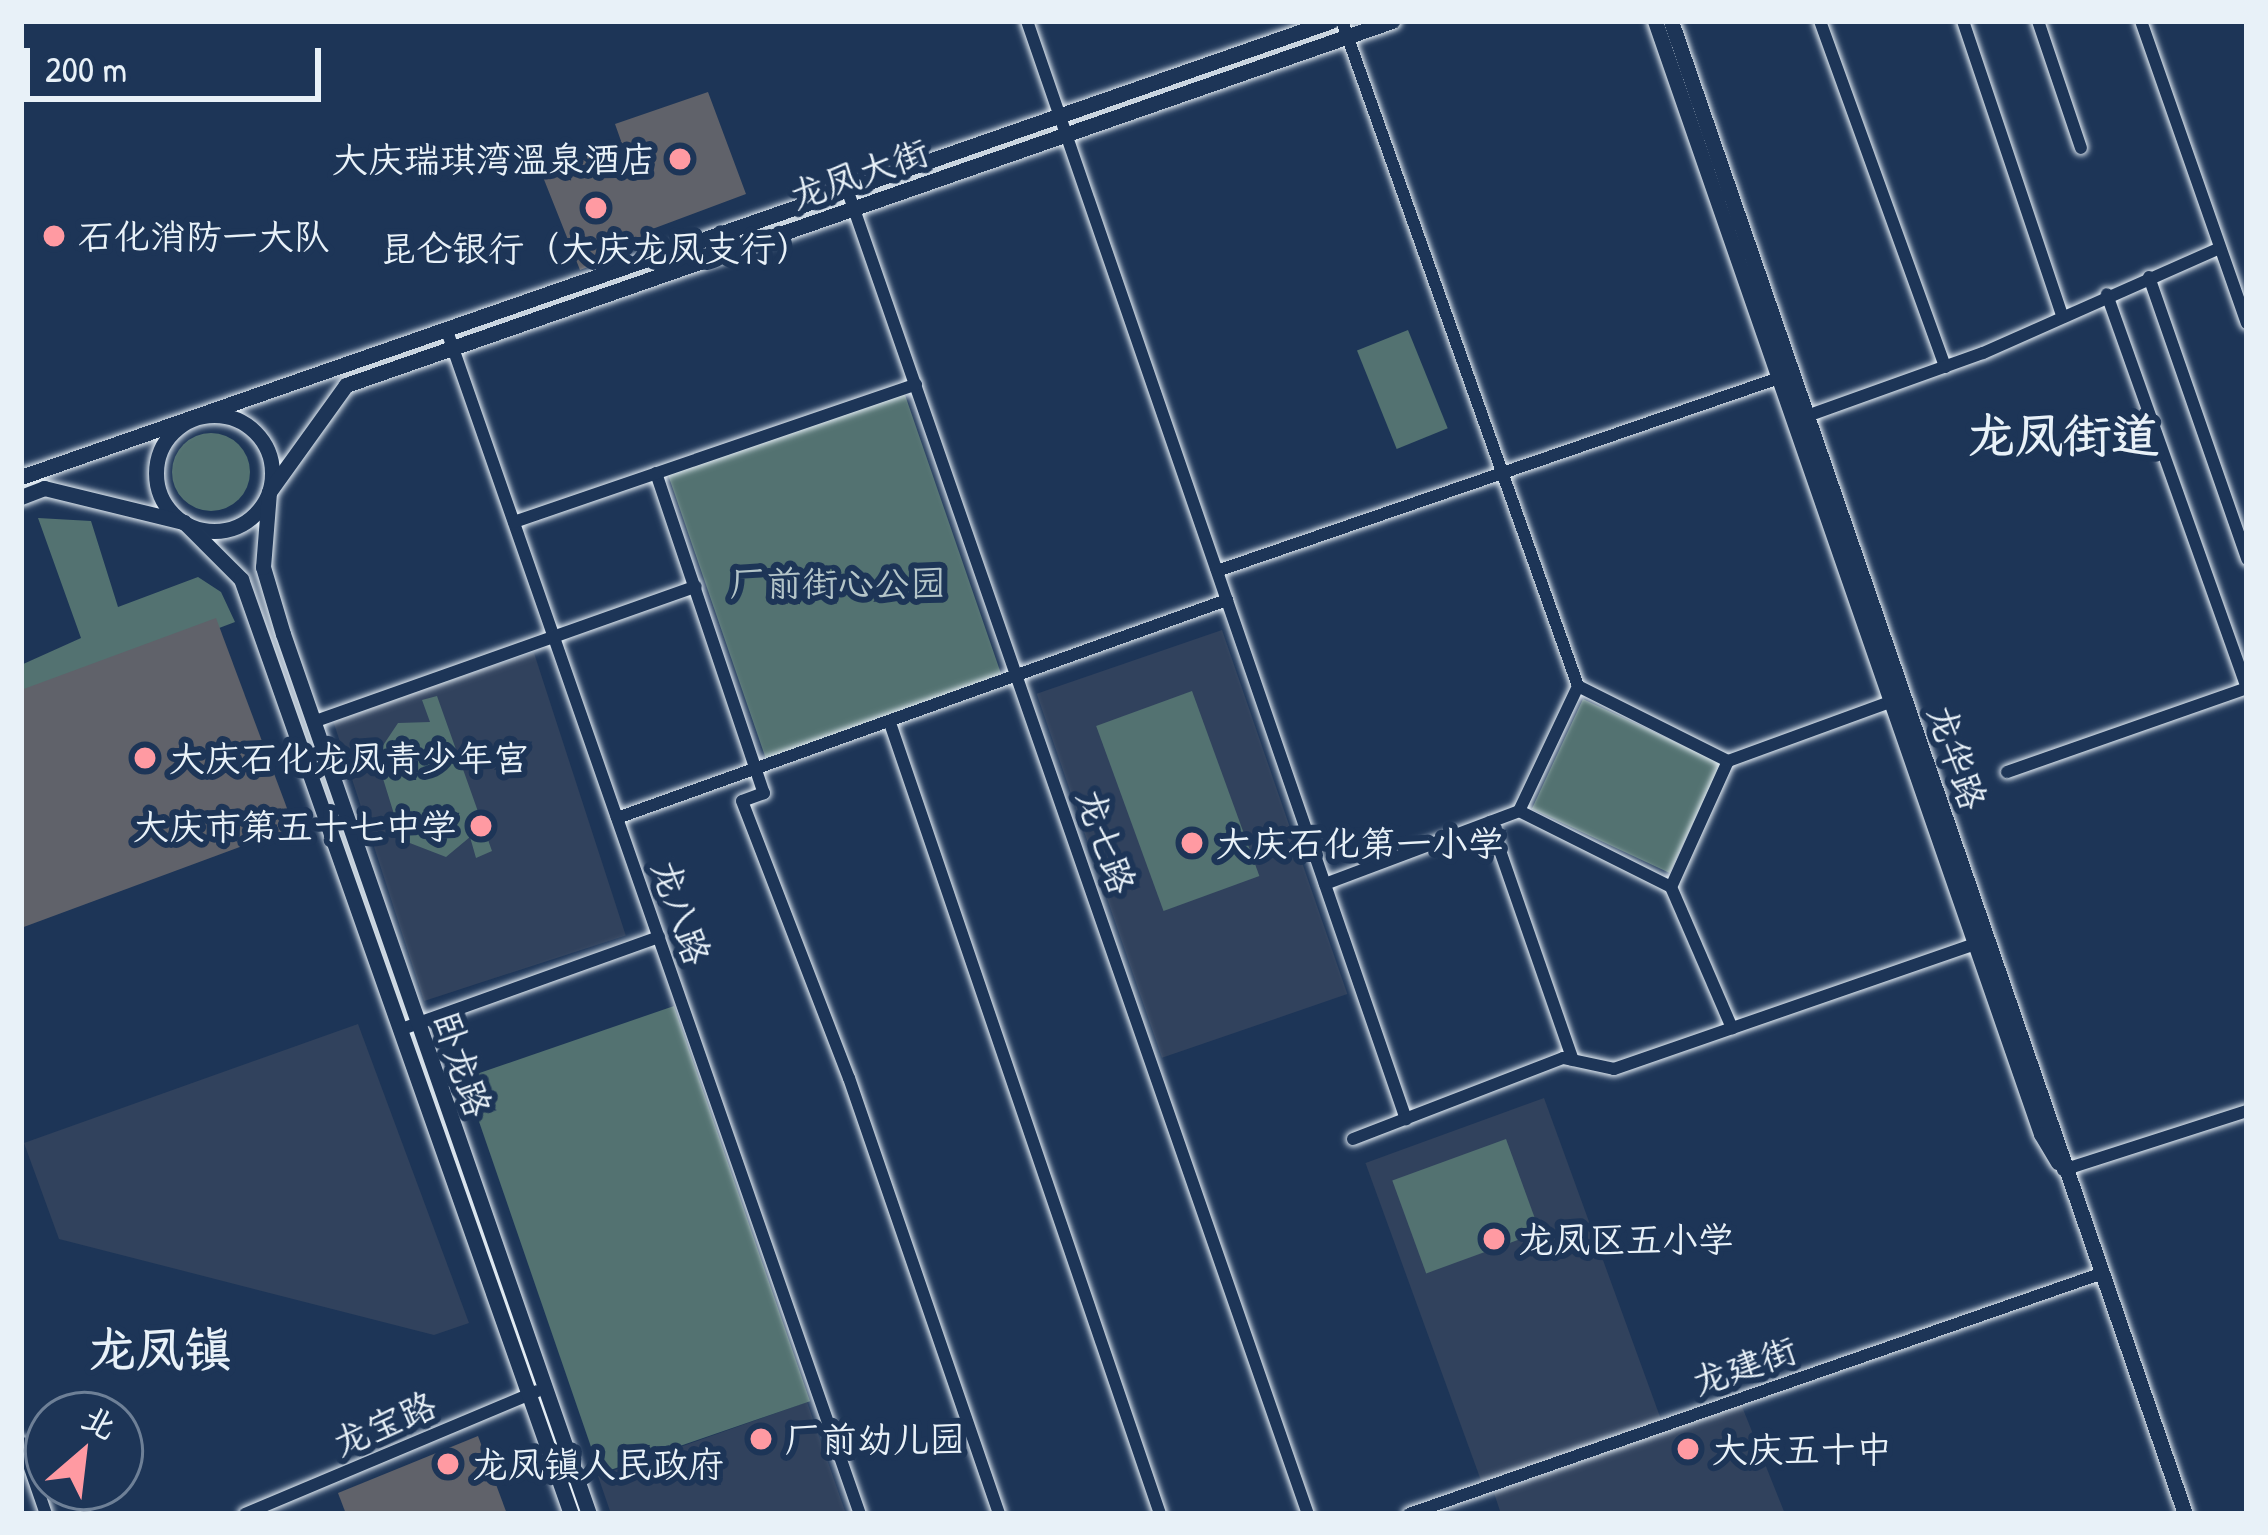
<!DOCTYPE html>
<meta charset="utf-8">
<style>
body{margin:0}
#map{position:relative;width:2268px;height:1535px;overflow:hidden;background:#1d3557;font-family:"Patrick Hand","LXGW WenKai TC",sans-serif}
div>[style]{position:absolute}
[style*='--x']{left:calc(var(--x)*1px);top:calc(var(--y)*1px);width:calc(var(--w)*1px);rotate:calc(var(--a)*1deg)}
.built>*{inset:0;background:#31425d;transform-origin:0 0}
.green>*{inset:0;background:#537271;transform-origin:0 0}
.round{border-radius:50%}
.building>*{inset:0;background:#60626a}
.roads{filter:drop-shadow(0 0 3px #e8f1f8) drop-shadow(0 0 3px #e8f1f8)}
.minor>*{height:12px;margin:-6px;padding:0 6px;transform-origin:6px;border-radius:6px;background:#1d3557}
.major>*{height:15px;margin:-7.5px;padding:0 7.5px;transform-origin:7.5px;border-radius:7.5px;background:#1d3557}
.major>.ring{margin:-7.5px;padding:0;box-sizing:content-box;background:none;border:15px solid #1d3557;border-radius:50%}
.dots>*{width:33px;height:33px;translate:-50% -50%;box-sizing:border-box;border:6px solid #1d3557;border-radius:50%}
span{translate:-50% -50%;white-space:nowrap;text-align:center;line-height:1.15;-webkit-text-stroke:12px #1d3557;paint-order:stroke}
.poi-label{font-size:36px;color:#e8f1f8}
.right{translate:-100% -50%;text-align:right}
.left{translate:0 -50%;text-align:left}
.street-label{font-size:36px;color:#e8f1f8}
.park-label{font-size:36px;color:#b4c5c9}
.district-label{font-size:48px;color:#e8f1f8;font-weight:700}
.frame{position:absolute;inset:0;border:24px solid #e8f1f8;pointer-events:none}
.north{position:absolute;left:24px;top:1391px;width:120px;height:120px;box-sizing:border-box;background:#1d3557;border:3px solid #6e8097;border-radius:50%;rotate:28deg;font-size:33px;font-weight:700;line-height:48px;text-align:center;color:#e8f1f8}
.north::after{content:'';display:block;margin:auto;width:42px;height:54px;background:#ff9aa2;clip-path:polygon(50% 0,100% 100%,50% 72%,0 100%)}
.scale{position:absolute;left:24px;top:48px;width:297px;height:54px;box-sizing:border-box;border:6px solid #e8f1f8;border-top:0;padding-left:15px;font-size:36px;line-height:42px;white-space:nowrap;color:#e8f1f8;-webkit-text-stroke:9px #1d3557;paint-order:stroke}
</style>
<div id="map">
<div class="built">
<div style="left:1222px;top:630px;width:385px;height:196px;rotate:71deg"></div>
<div style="left:534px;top:653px;width:297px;height:212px;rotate:72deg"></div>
<div style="clip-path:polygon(358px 1024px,469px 1323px,434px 1335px,59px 1239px,24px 1143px)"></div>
<div style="left:1544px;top:1098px;width:345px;height:190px;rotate:70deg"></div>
<div style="clip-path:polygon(807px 1402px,846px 1514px,611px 1514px,598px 1476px)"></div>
<div style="clip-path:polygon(1741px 1404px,1785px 1514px,1501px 1514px,1494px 1493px)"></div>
</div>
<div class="green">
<div style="left:1408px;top:330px;width:106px;height:55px;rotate:68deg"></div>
<div style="left:904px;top:392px;width:302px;height:250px;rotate:71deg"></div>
<div class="round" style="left:172px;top:433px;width:78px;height:78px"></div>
<div style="clip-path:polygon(38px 518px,91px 521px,118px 607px,198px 577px,221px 592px,235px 622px,21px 703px,21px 665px,81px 638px)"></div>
<div style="left:1192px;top:691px;width:197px;height:102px;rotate:70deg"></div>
<div style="clip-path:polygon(437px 696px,492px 851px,476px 858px,470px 837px,446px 857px,402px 840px,376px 756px,398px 723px,430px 722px,422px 700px)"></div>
<div style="left:1583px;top:699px;width:152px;height:121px;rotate:25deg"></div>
<div style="left:674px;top:1006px;width:418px;height:222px;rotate:71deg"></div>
<div style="left:1506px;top:1139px;width:99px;height:121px;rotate:70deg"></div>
</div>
<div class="building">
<div style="clip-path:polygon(708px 92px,746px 194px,647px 231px,652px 243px,580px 270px,541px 172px,621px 141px,615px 124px)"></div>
<div style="clip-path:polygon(216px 618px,294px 827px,21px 928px,21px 690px)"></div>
<div style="clip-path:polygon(478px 1436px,507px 1514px,346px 1514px,338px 1493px)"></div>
</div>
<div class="roads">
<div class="minor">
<div style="--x:1027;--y:21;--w:1162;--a:70.96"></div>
<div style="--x:1342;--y:21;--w:706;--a:70.46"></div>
<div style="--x:1578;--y:686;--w:168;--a:26.6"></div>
<div style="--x:1728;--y:761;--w:138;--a:114.3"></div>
<div style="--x:1671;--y:887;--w:170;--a:-153.4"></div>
<div style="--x:1519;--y:811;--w:138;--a:-64.7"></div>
<div style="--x:1820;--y:21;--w:368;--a:70.1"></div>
<div style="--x:1963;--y:21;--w:308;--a:71.4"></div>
<div style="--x:2038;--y:21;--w:134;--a:71.3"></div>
<div style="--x:2141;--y:21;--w:320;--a:70.7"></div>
<div style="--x:847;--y:189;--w:1403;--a:70.82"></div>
<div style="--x:2149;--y:277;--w:299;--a:70.8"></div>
<div style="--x:447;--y:331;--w:1253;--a:70.76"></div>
<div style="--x:1807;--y:416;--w:187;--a:-19.7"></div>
<div style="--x:1983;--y:353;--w:259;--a:-23.9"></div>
<div style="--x:656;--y:473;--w:338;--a:71.4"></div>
<div style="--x:764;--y:793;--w:23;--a:160"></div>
<div style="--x:742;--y:801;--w:297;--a:68.9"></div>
<div style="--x:849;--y:1078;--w:461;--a:71"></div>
<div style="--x:514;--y:522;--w:425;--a:-18.9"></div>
<div style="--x:1217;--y:571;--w:601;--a:-18.95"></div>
<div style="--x:313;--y:722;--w:406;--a:-19.5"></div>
<div style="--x:890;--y:723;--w:836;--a:71.15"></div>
<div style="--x:1728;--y:761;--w:179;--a:-20"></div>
<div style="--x:2007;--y:772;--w:254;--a:-19.3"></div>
<div style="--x:2247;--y:688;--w:418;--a:-109.6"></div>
<div style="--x:617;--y:818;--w:648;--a:-19.67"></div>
<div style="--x:1490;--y:822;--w:252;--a:70.8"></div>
<div style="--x:1325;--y:884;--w:207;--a:-20.6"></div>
<div style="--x:1671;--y:887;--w:154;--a:66.6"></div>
<div style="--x:402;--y:1029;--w:273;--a:-19.7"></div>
<div style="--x:1353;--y:1139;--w:225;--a:-21.1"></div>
<div style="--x:1563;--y:1058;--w:52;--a:12.2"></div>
<div style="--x:1614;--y:1069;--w:392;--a:-19.1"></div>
<div style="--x:2063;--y:1170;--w:193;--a:-17.8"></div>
<div style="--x:21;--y:1442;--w:76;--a:70.9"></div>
<div style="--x:245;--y:1514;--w:317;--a:-22.8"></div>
<div style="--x:1409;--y:1514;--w:731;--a:-19.15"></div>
</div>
<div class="major">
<div style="--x:1655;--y:21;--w:1178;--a:70.87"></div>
<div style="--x:2041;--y:1134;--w:33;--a:59"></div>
<div style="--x:1671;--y:21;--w:1579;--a:71"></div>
<div class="ring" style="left:156px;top:415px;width:101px;height:101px"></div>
<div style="--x:21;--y:477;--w:1387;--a:-19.19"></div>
<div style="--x:21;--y:497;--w:25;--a:-21"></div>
<div style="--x:44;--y:488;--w:144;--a:13.7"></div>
<div style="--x:184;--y:522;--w:81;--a:45"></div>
<div style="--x:241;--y:579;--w:992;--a:70.56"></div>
<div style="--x:589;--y:1514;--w:932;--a:-109.17"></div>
<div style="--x:283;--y:634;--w:70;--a:-106.6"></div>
<div style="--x:263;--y:567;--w:75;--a:-85.4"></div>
<div style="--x:269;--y:492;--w:132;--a:-54.3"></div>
<div style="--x:346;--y:385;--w:1108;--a:-19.19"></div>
</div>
</div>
<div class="dots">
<div style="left:680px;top:159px;background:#ff9aa2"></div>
<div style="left:596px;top:208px;background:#ff9aa2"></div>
<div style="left:54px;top:236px;background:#ff9aa2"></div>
<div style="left:145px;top:758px;background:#ff9aa2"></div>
<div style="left:481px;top:826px;background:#ff9aa2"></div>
<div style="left:1192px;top:843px;background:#ff9aa2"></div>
<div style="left:1494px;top:1239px;background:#ff9aa2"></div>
<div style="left:761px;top:1439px;background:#ff9aa2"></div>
<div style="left:1688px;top:1449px;background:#ff9aa2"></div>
<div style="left:448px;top:1464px;background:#ff9aa2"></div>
</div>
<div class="poi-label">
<span class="right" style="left:656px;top:159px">大庆瑞琪湾温泉酒店</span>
<span class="left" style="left:78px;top:236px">石化消防一大队</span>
<span style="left:596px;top:248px">昆仑银行（大庆龙凤支行）</span>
<span class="left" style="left:169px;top:758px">大庆石化龙凤青少年宫</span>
<span class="right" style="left:457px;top:826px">大庆市第五十七中学</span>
<span class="left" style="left:1216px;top:843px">大庆石化第一小学</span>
<span class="left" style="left:1518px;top:1239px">龙凤区五小学</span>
<span class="left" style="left:785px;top:1439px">厂前幼儿园</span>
<span class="left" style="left:1712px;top:1449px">大庆五十中</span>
<span class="left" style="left:472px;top:1464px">龙凤镇人民政府</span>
</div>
<div class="street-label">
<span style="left:859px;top:173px;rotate:-19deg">龙凤大街</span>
<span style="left:1958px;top:757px;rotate:71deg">龙华路</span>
<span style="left:1107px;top:841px;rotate:71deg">龙七路</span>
<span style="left:682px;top:912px;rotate:71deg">龙八路</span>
<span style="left:463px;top:1064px;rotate:71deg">卧龙路</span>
<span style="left:1744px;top:1365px;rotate:-19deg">龙建街</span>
<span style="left:384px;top:1423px;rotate:-23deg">龙宝路</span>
</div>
<div class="park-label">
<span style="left:838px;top:583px">厂前街心公园</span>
</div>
<div class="district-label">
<span style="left:2063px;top:435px">龙凤街道</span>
<span style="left:160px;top:1349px">龙凤镇</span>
</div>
<div class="frame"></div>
<div class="north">北</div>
<div class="scale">200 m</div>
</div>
